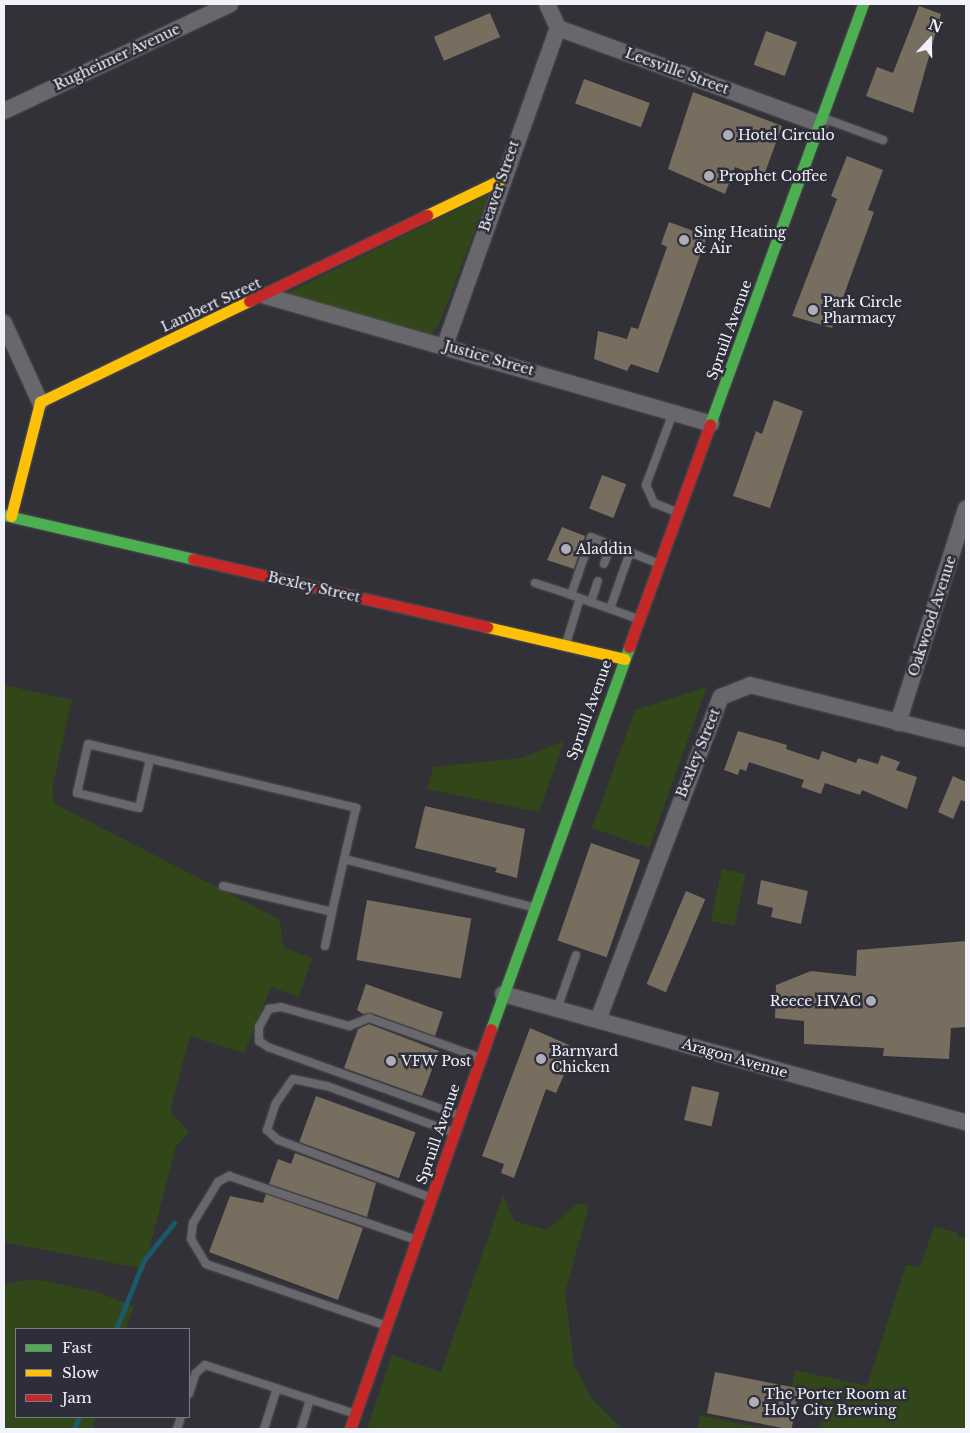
<!DOCTYPE html>
<style>
body{margin:0}
#map{position:relative;width:970px;height:1433px;overflow:hidden;background:#313137;font-family:"Libre Baskerville",serif}
div>[style]{position:absolute}
[style*='--x']{left:calc(var(--x)*1px);top:calc(var(--y)*1px);width:calc(var(--w)*1px);rotate:calc(var(--a)*1deg)}
.green>*{inset:0;background:#324719;transform-origin:0 0}
.stream>*{height:5px;margin:-2.5px;padding:0 2.5px;transform-origin:2.5px;border-radius:2.5px;background:#1a586a}
.building>*{inset:0;background:#776e60;transform-origin:0 0}
.roads{filter:drop-shadow(0 0 1px #4d4d53) drop-shadow(0 0 1px #4d4d53)}
.lane>*{height:8px;margin:-4px;padding:0 4px;transform-origin:4px;border-radius:4px;background:#67676c}
.street>*{height:16px;margin:-8px;padding:0 8px;transform-origin:8px;border-radius:8px;background:#67676c}
.fast>*{height:11px;margin:-5.5px;padding:0 5.5px;transform-origin:5.5px;border-radius:5.5px;background:#4caf50}
.slow>*{height:11px;margin:-5.5px;padding:0 5.5px;transform-origin:5.5px;border-radius:5.5px;background:#ffc107}
.jam>*{height:11px;margin:-5.5px;padding:0 5.5px;transform-origin:5.5px;border-radius:5.5px;background:#c62828}
.dots>*{width:14px;height:14px;translate:-50% -50%;box-sizing:border-box;border:2px solid #2e2e3a;border-radius:50%}
span{translate:-50% -50%;white-space:nowrap;text-align:center;line-height:1.15;-webkit-text-stroke:5px #2e2e3a;paint-order:stroke}
.street-label{font-size:14px;color:#f2f2fa}
.poi-label{font-size:14px;color:#f2f2fa}
.left{translate:0 -50%;text-align:left}
.right{translate:-100% -50%;text-align:right}
.frame{position:absolute;inset:0;border:5px solid #f2f2fa;pointer-events:none}
.legend{position:absolute;left:15px;top:1328px;width:175px;height:90px;box-sizing:border-box;background:#2e2e3a;border:1px solid #7c7c87;margin:0;padding:6px 9px;list-style:none;font-size:15px;color:#f2f2fa}
.legend li{display:flex;align-items:center;gap:10px;height:25px}
.legend b{width:25px;border:1px solid #7c7c87}
.north{position:absolute;left:905px;top:15px;width:50px;height:50px;-webkit-text-stroke:4px #2e2e3a;paint-order:stroke;rotate:21deg;font-size:14px;font-weight:700;line-height:20px;text-align:center;color:#f2f2fa}
.north::after{content:'';display:block;margin:auto;width:18px;height:22px;background:#f2f2fa;clip-path:polygon(50% 0,100% 100%,50% 72%,0 100%)}
</style>
<div id="map">
<div class="green">
<div style="clip-path:polygon(489px 194px,439px 324px,431px 334px,289px 296px,291px 291px)"></div>
<div style="clip-path:polygon(4px 685px,72px 700px,52px 790px,55px 804px,279px 919px,284px 948px,312px 958px,299px 997px,271px 987px,244px 1053px,190px 1036px,170px 1111px,189px 1132px,176px 1146px,144px 1269px,4px 1242px)"></div>
<div style="clip-path:polygon(707px 687px,649px 848px,592px 828px,635px 710px)"></div>
<div style="clip-path:polygon(564px 741px,539px 812px,427px 789px,433px 767px,521px 758px)"></div>
<div style="left:722px;top:869px;width:24px;height:53px;rotate:12deg"></div>
<div style="clip-path:polygon(503px 1195px,514px 1221px,547px 1230px,578px 1203px,589px 1205px,565px 1293px,574px 1365px,592px 1399px,622px 1429px,367px 1429px,392px 1355px,441px 1372px)"></div>
<div style="clip-path:polygon(934px 1227px,959px 1233px,956px 1237px,966px 1237px,966px 1429px,818px 1429px,827px 1411px,821px 1410px,823px 1395px,792px 1387px,795px 1370px,867px 1386px,906px 1265px,920px 1267px)"></div>
<div style="clip-path:polygon(34px 1279px,97px 1292px,134px 1306px,126px 1329px,16px 1329px,16px 1417px,96px 1417px,92px 1429px,4px 1429px,4px 1284px)"></div>
<div style="clip-path:polygon(700px 1415px,765px 1429px,697px 1429px)"></div>
</div>
<div class="stream">
<div style="--x:116;--y:1329;--w:74;--a:-67.9"></div>
<div style="--x:144;--y:1260;--w:48;--a:-51"></div>
<div style="--x:74;--y:1429;--w:13;--a:-67"></div>
</div>
<div class="building">
<div style="clip-path:polygon(919px 6px,941px 14px,913px 113px,866px 96px,877px 67px,893px 73px)"></div>
<div style="left:490px;top:13px;width:26px;height:61px;rotate:67deg"></div>
<div style="left:766px;top:31px;width:33px;height:36px;rotate:20deg"></div>
<div style="left:584px;top:79px;width:70px;height:26px;rotate:20deg"></div>
<div style="clip-path:polygon(693px 92px,782px 126px,763px 178px,735px 167px,725px 194px,668px 169px)"></div>
<div style="clip-path:polygon(847px 156px,883px 170px,868px 210px,874px 212px,832px 328px,792px 316px,837px 199px,831px 196px)"></div>
<div style="clip-path:polygon(669px 222px,707px 236px,658px 373px,631px 364px,627px 371px,594px 359px,598px 331px,627px 339px,631px 327px,638px 329px,667px 247px,661px 244px)"></div>
<div style="clip-path:polygon(774px 400px,803px 411px,770px 508px,733px 496px,756px 431px,762px 434px)"></div>
<div style="left:602px;top:475px;width:26px;height:36px;rotate:21deg"></div>
<div style="clip-path:polygon(562px 527px,585px 536px,574px 569px,547px 560px)"></div>
<div style="clip-path:polygon(738px 731px,787px 745px,786px 749px,819px 760px,822px 751px,856px 763px,858px 758px,878px 764px,881px 755px,900px 762px,896px 770px,917px 777px,907px 809px,862px 790px,860px 795px,825px 783px,821px 794px,801px 787px,804px 780px,749px 762px,746px 771px,740px 769px,738px 775px,724px 770px)"></div>
<div style="clip-path:polygon(953px 776px,966px 782px,966px 802px,961px 800px,953px 819px,938px 812px)"></div>
<div style="clip-path:polygon(425px 806px,525px 829px,517px 878px,495px 872px,497px 868px,415px 848px)"></div>
<div style="left:591px;top:843px;width:52px;height:103px;rotate:19deg"></div>
<div style="clip-path:polygon(761px 880px,808px 891px,801px 924px,771px 917px,773px 908px,757px 904px)"></div>
<div style="left:686px;top:891px;width:21px;height:101px;rotate:23deg"></div>
<div style="left:367px;top:900px;width:106px;height:61px;rotate:10deg"></div>
<div style="clip-path:polygon(966px 941px,966px 1027px,951px 1028px,949px 1059px,883px 1056px,884px 1048px,804px 1044px,804px 1021px,775px 1018px,776px 985px,811px 971px,856px 976px,857px 950px)"></div>
<div style="clip-path:polygon(366px 984px,443px 1012px,435px 1036px,371px 1013px,363px 1014px,357px 1010px)"></div>
<div style="clip-path:polygon(369px 1024px,439px 1051px,422px 1096px,344px 1068px,358px 1029px)"></div>
<div style="clip-path:polygon(530px 1028px,569px 1045px,557px 1072px,564px 1075px,556px 1093px,546px 1089px,514px 1178px,501px 1173px,504px 1164px,482px 1156px)"></div>
<div style="left:692px;top:1086px;width:28px;height:35px;rotate:13deg"></div>
<div style="left:316px;top:1096px;width:106px;height:49px;rotate:20deg"></div>
<div style="clip-path:polygon(295px 1153px,376px 1183px,367px 1217px,269px 1184px,278px 1159px,291px 1164px)"></div>
<div style="clip-path:polygon(266px 1194px,363px 1228px,338px 1300px,209px 1252px,230px 1196px,263px 1203px)"></div>
<div style="left:715px;top:1372px;width:86px;height:42px;rotate:11deg"></div>
</div>
<div class="roads">
<div class="lane">
<div style="--x:823;--y:118;--w:64;--a:20.1"></div>
<div style="--x:673;--y:413;--w:77;--a:110.6"></div>
<div style="--x:646;--y:485;--w:20;--a:66"></div>
<div style="--x:654;--y:503;--w:24;--a:22"></div>
<div style="--x:604;--y:564;--w:20;--a:-70"></div>
<div style="--x:535;--y:583;--w:38;--a:18"></div>
<div style="--x:591;--y:602;--w:22;--a:-72"></div>
<div style="--x:610;--y:609;--w:60;--a:-70.7"></div>
<div style="--x:638;--y:619;--w:71;--a:-160.3"></div>
<div style="--x:571;--y:595;--w:61;--a:-71"></div>
<div style="--x:591;--y:537;--w:71;--a:21.5"></div>
<div style="--x:566;--y:644;--w:48;--a:-73.1"></div>
<div style="--x:150;--y:759;--w:50;--a:102.7"></div>
<div style="--x:139;--y:808;--w:64;--a:-166.4"></div>
<div style="--x:77;--y:793;--w:50;--a:-77.3"></div>
<div style="--x:88;--y:744;--w:276;--a:13.4"></div>
<div style="--x:356;--y:808;--w:52;--a:103.2"></div>
<div style="--x:344;--y:859;--w:194;--a:14.3"></div>
<div style="--x:223;--y:886;--w:112;--a:13.4"></div>
<div style="--x:332;--y:912;--w:54;--a:-77.2"></div>
<div style="--x:325;--y:946;--w:35;--a:-78"></div>
<div style="--x:557;--y:1009;--w:57;--a:-70.6"></div>
<div style="--x:458;--y:1115;--w:202;--a:-160.3"></div>
<div style="--x:268;--y:1047;--w:11;--a:-146"></div>
<div style="--x:259;--y:1041;--w:14;--a:-90"></div>
<div style="--x:259;--y:1027;--w:21;--a:-61"></div>
<div style="--x:269;--y:1009;--w:12;--a:-9"></div>
<div style="--x:281;--y:1007;--w:71;--a:15.6"></div>
<div style="--x:349;--y:1026;--w:22;--a:-22"></div>
<div style="--x:369;--y:1018;--w:116;--a:19.7"></div>
<div style="--x:429;--y:1197;--w:161;--a:-159.3"></div>
<div style="--x:278;--y:1140;--w:15;--a:-138"></div>
<div style="--x:267;--y:1130;--w:28;--a:-72"></div>
<div style="--x:276;--y:1103;--w:29;--a:-55"></div>
<div style="--x:293;--y:1079;--w:35;--a:12"></div>
<div style="--x:327;--y:1086;--w:133;--a:20.2"></div>
<div style="--x:384;--y:1325;--w:188;--a:-161.1"></div>
<div style="--x:206;--y:1264;--w:29;--a:-121"></div>
<div style="--x:191;--y:1239;--w:16;--a:-83"></div>
<div style="--x:193;--y:1223;--w:48;--a:-58.6"></div>
<div style="--x:218;--y:1182;--w:13;--a:-29"></div>
<div style="--x:229;--y:1176;--w:195;--a:18.8"></div>
<div style="--x:189;--y:1394;--w:22;--a:-72"></div>
<div style="--x:196;--y:1373;--w:12;--a:-42"></div>
<div style="--x:205;--y:1365;--w:156;--a:18"></div>
<div style="--x:177;--y:1429;--w:13;--a:-72"></div>
<div style="--x:264;--y:1429;--w:43;--a:-72.4"></div>
<div style="--x:301;--y:1429;--w:31;--a:-73"></div>
</div>
<div class="street">
<div style="--x:547;--y:4;--w:26;--a:65"></div>
<div style="--x:558;--y:28;--w:279;--a:20.1"></div>
<div style="--x:4;--y:111;--w:250;--a:-25.3"></div>
<div style="--x:266;--y:296;--w:463;--a:16"></div>
<div style="--x:4;--y:323;--w:87;--a:65.5"></div>
<div style="--x:445;--y:345;--w:337;--a:-70.4"></div>
<div style="--x:898;--y:723;--w:225;--a:-72.4"></div>
<div style="--x:503;--y:994;--w:480;--a:15.5"></div>
<div style="--x:598;--y:1020;--w:346;--a:-69.2"></div>
<div style="--x:721;--y:697;--w:31;--a:-22"></div>
<div style="--x:750;--y:685;--w:223;--a:14"></div>
</div>
<div class="fast">
<div style="--x:710;--y:424;--w:447;--a:-70"></div>
<div style="--x:4;--y:515;--w:194;--a:13.1"></div>
<div style="--x:491;--y:1029;--w:406;--a:-70.1"></div>
</div>
<div class="slow">
<div style="--x:427;--y:215;--w:81;--a:-25.6"></div>
<div style="--x:11;--y:516;--w:118;--a:-75.7"></div>
<div style="--x:40;--y:402;--w:232;--a:-25.8"></div>
<div style="--x:487;--y:627;--w:141;--a:13.1"></div>
</div>
<div class="jam">
<div style="--x:249;--y:301;--w:198;--a:-25.8"></div>
<div style="--x:193;--y:559;--w:302;--a:13"></div>
<div style="--x:629;--y:647;--w:237;--a:-70"></div>
<div style="--x:350;--y:1429;--w:424;--a:-70.6"></div>
</div>
</div>
<div class="dots">
<div style="left:728px;top:135px;background:#aeaeb6"></div>
<div style="left:709px;top:176px;background:#aeaeb6"></div>
<div style="left:684px;top:240px;background:#aeaeb6"></div>
<div style="left:813px;top:310px;background:#aeaeb6"></div>
<div style="left:566px;top:549px;background:#aeaeb6"></div>
<div style="left:871px;top:1001px;background:#aeaeb6"></div>
<div style="left:541px;top:1059px;background:#aeaeb6"></div>
<div style="left:391px;top:1061px;background:#aeaeb6"></div>
<div style="left:754px;top:1402px;background:#aeaeb6"></div>
</div>
<div class="street-label">
<span style="left:117px;top:57px;rotate:-25deg">Rugheimer Avenue</span>
<span style="left:677px;top:71px;rotate:20deg">Leesville Street</span>
<span style="left:499px;top:186px;rotate:-71deg">Beaver Street</span>
<span style="left:211px;top:305px;rotate:-25deg">Lambert Street</span>
<span style="left:729px;top:330px;rotate:-70deg">Spruill Avenue</span>
<span style="left:489px;top:358px;rotate:16deg">Justice Street</span>
<span style="left:314px;top:587px;rotate:13deg">Bexley Street</span>
<span style="left:932px;top:616px;rotate:-72deg">Oakwood Avenue</span>
<span style="left:589px;top:710px;rotate:-70deg">Spruill Avenue</span>
<span style="left:698px;top:753px;rotate:-68deg">Bexley Street</span>
<span style="left:735px;top:1058px;rotate:16deg">Aragon Avenue</span>
<span style="left:438px;top:1134px;rotate:-71deg">Spruill Avenue</span>
</div>
<div class="poi-label">
<span class="left" style="left:738px;top:135px">Hotel Circulo</span>
<span class="left" style="left:719px;top:176px">Prophet Coffee</span>
<span class="left" style="left:694px;top:240px">Sing Heating<br>&amp; Air</span>
<span class="left" style="left:823px;top:310px">Park Circle<br>Pharmacy</span>
<span class="left" style="left:576px;top:549px">Aladdin</span>
<span class="right" style="left:861px;top:1001px">Reece HVAC</span>
<span class="left" style="left:551px;top:1059px">Barnyard<br>Chicken</span>
<span class="left" style="left:401px;top:1061px">VFW Post</span>
<span class="left" style="left:764px;top:1402px">The Porter Room at<br>Holy City Brewing</span>
</div>
<div class="frame"></div>
<ul class="legend">
<li><b style="height:6px;background:#4caf50"></b>Fast</li>
<li><b style="height:6px;background:#ffc107"></b>Slow</li>
<li><b style="height:6px;background:#c62828"></b>Jam</li>
</ul>
<div class="north">N</div>
</div>
